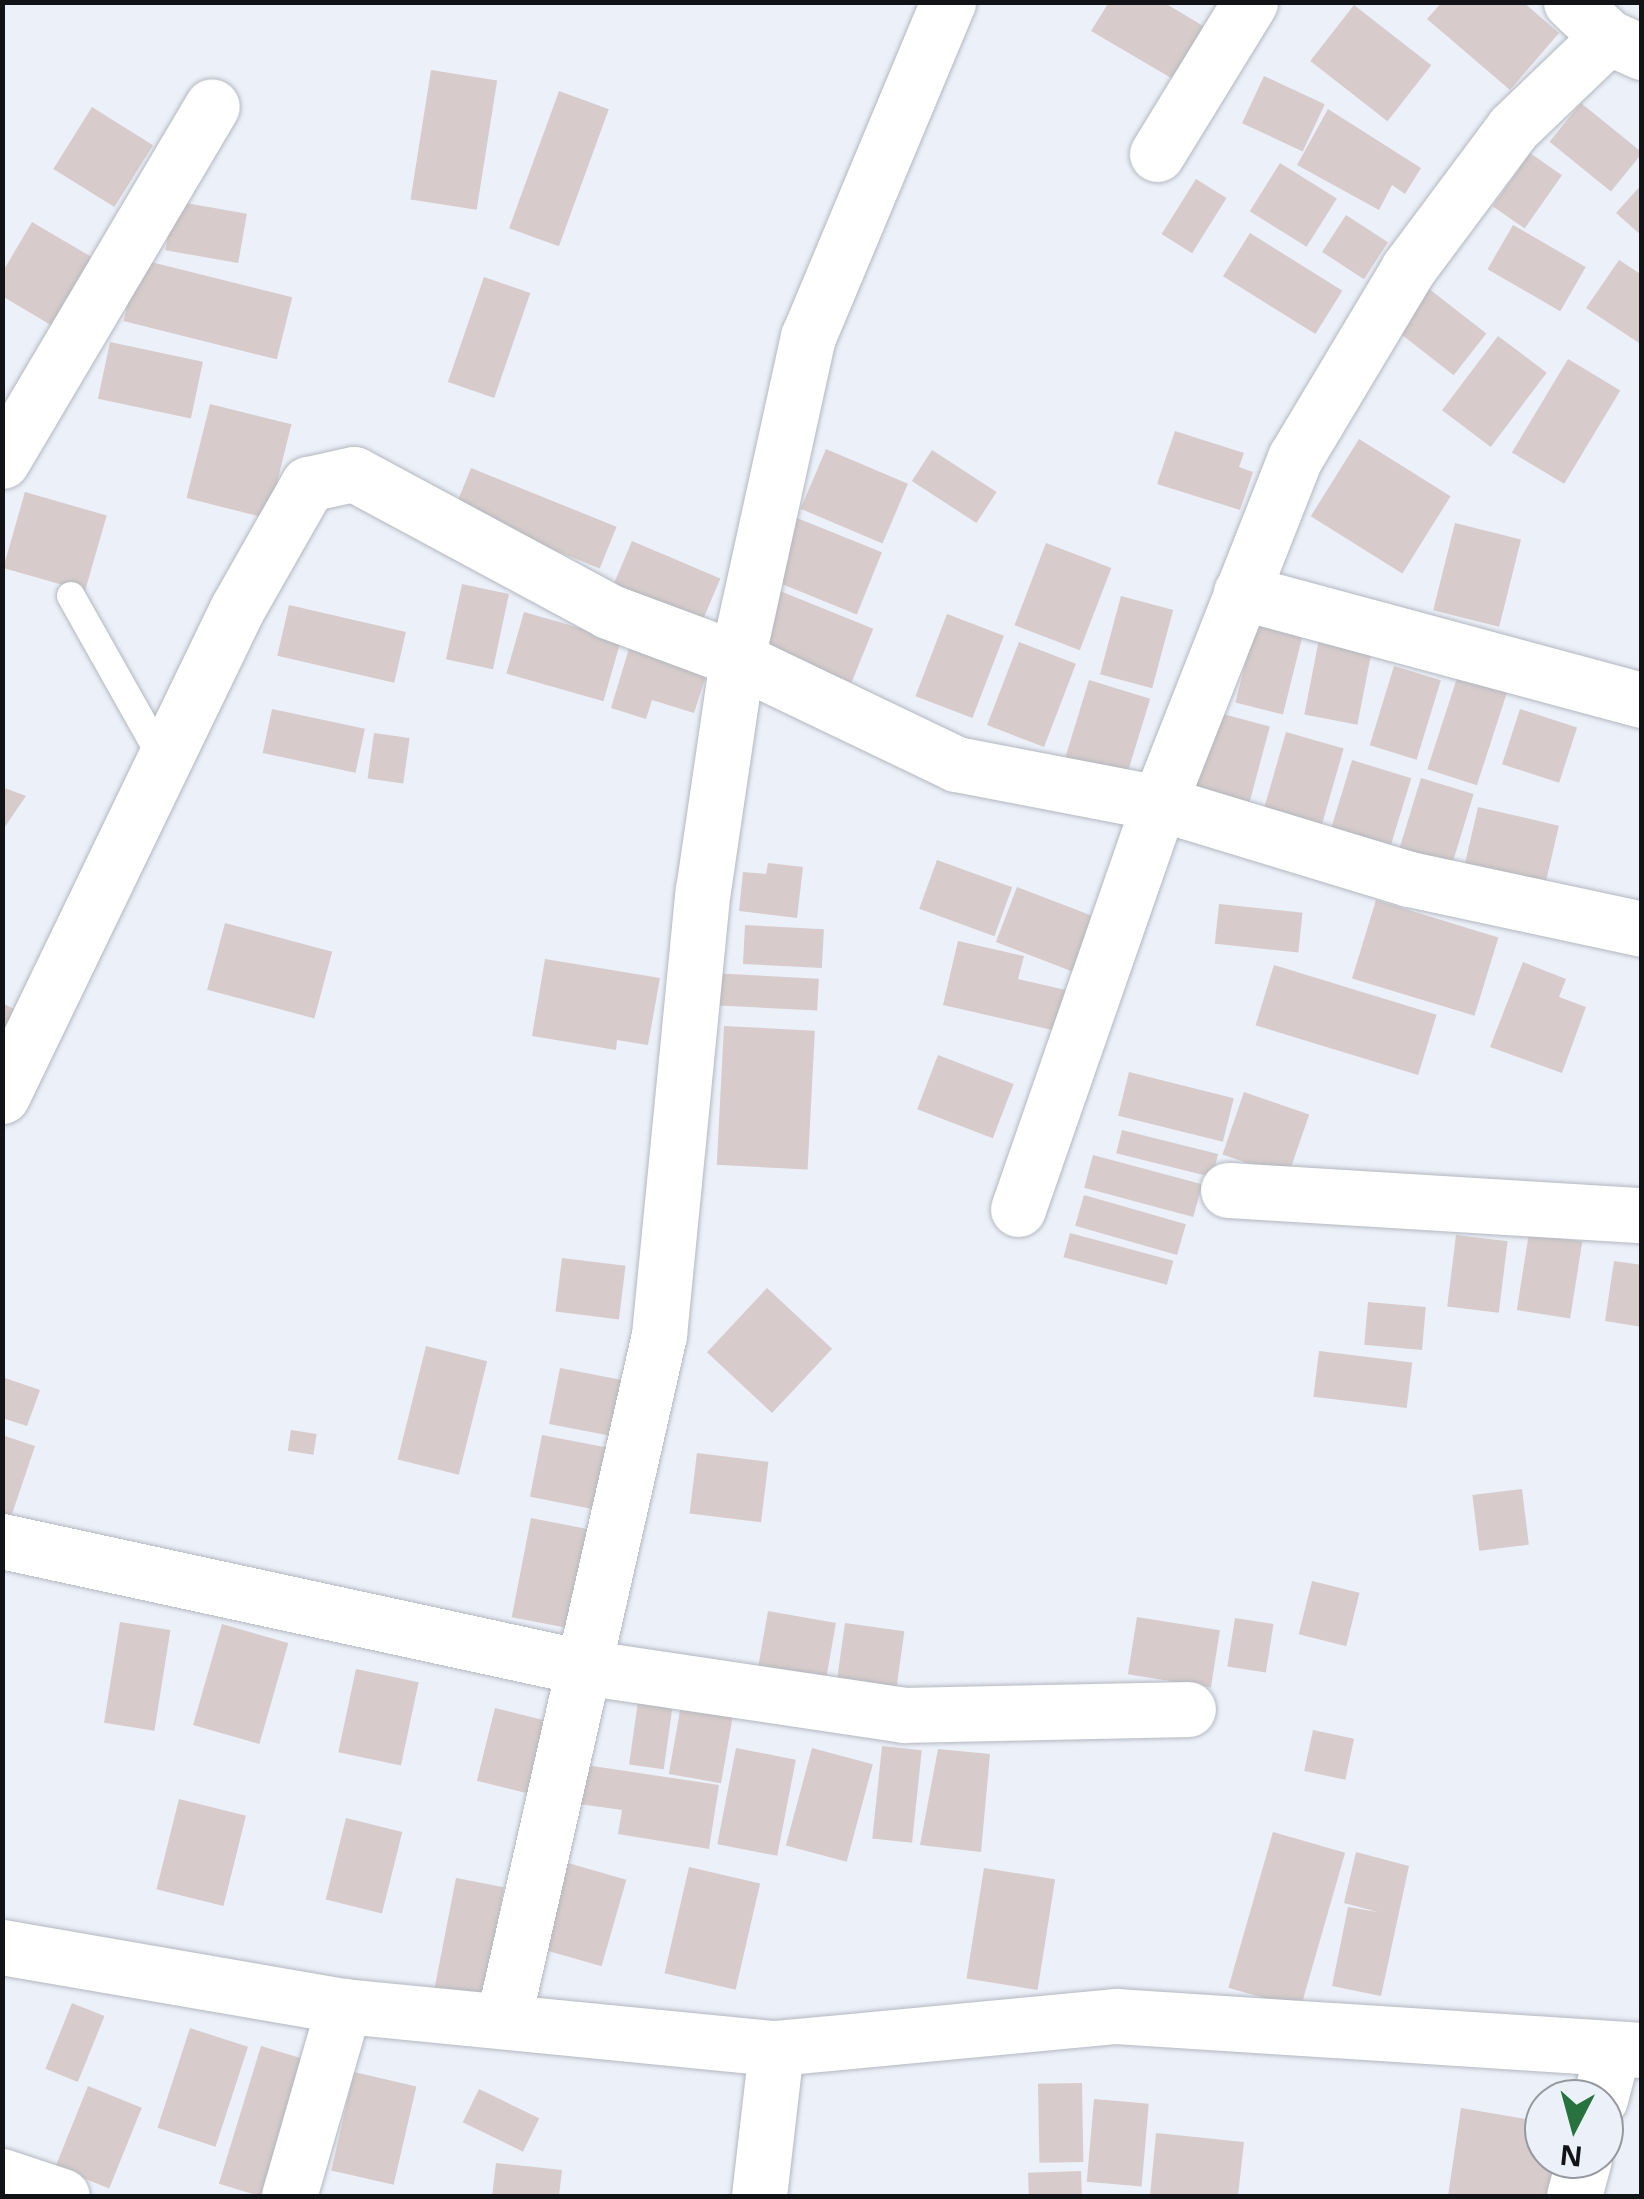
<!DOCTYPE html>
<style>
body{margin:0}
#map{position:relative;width:1644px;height:2199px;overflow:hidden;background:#ecf0f9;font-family:"Noto Sans",sans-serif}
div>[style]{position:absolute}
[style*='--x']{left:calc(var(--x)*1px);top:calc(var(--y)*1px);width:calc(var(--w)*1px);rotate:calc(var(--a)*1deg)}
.building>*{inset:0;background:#d7cccb;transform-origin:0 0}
.roads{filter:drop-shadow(0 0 2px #b3b7bf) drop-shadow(0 0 2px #b3b7bf)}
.lane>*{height:28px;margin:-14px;padding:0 14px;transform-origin:14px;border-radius:14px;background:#fff}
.street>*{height:55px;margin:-27.5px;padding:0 27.5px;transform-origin:27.5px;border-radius:27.5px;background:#fff}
span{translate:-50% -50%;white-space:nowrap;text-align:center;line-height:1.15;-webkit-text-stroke:10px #ecf0f9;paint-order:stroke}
.frame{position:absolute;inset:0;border:5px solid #121316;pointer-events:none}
.north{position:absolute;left:1524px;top:2079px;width:100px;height:100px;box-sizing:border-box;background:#ecf0f9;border:2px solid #95989e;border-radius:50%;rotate:186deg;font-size:28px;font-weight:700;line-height:40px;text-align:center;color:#121316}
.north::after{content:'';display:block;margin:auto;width:35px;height:45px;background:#287240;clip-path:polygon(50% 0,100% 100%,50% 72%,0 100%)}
</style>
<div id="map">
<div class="building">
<div style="clip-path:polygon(1109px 2px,1163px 2px,1210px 30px,1178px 82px,1091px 31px)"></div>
<div style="clip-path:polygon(1442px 2px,1523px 2px,1559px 33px,1510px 90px,1427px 19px)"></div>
<div style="left:1354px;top:5px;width:98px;height:71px;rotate:38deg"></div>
<div style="left:431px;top:70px;width:67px;height:131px;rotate:9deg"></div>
<div style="left:1264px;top:76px;width:67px;height:52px;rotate:25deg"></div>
<div style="left:559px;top:91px;width:53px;height:146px;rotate:20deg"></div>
<div style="left:1581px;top:103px;width:79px;height:50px;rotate:39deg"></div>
<div style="left:92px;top:107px;width:72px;height:73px;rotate:32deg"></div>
<div style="clip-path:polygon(1328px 109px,1421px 168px,1405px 194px,1392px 185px,1379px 210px,1297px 165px)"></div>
<div style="left:1530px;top:153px;width:39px;height:65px;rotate:35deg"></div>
<div style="left:1280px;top:163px;width:67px;height:57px;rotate:32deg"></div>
<div style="left:1196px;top:179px;width:36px;height:65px;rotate:32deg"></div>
<div style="clip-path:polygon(1642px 184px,1642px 236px,1616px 213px)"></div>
<div style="left:174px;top:201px;width:74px;height:50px;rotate:10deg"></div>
<div style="left:1346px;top:215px;width:50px;height:44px;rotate:33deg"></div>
<div style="clip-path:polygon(32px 222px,112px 269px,71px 337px,2px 296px,2px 273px)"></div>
<div style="left:1513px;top:225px;width:84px;height:51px;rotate:30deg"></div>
<div style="left:1250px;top:233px;width:109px;height:51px;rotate:32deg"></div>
<div style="left:139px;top:259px;width:158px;height:64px;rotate:14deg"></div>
<div style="clip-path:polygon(1619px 260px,1642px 275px,1642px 345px,1586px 308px)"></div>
<div style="left:484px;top:277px;width:49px;height:111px;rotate:19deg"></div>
<div style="left:1428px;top:288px;width:74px;height:53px;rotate:38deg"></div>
<div style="left:1498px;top:336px;width:61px;height:93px;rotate:37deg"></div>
<div style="left:110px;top:342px;width:95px;height:58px;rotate:12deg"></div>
<div style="left:1568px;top:359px;width:61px;height:109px;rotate:31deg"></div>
<div style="left:210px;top:404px;width:84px;height:97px;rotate:14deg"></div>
<div style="clip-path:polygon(1175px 431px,1244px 453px,1239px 467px,1253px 472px,1240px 510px,1157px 484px)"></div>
<div style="left:1359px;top:439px;width:108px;height:91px;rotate:32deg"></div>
<div style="left:826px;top:449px;width:89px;height:65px;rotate:23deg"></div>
<div style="left:932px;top:450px;width:77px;height:37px;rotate:33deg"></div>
<div style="left:471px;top:468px;width:157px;height:45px;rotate:22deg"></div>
<div style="left:25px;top:492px;width:85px;height:79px;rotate:16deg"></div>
<div style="left:792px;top:516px;width:97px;height:67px;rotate:22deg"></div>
<div style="left:1455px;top:523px;width:68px;height:90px;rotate:14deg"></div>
<div style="left:632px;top:541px;width:96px;height:57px;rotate:23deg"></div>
<div style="left:1046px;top:543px;width:70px;height:88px;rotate:21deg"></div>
<div style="left:462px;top:584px;width:48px;height:77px;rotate:12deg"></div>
<div style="left:775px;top:589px;width:106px;height:58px;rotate:22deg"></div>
<div style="left:1121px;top:596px;width:54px;height:81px;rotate:15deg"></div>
<div style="left:289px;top:605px;width:120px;height:52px;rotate:13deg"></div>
<div style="left:524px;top:612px;width:101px;height:64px;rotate:16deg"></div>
<div style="left:947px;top:614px;width:61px;height:88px;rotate:21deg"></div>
<div style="left:1255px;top:624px;width:49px;height:81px;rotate:14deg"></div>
<div style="clip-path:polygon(634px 632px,712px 657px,694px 713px,652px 700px,646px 719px,611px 708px)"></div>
<div style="left:1320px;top:634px;width:54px;height:82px;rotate:11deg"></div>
<div style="left:1019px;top:642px;width:61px;height:89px;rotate:21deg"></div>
<div style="left:1394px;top:666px;width:49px;height:83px;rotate:17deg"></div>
<div style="left:1458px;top:675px;width:52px;height:99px;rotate:18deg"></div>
<div style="left:1089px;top:680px;width:64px;height:81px;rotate:17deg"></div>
<div style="left:272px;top:709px;width:95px;height:45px;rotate:12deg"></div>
<div style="left:1520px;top:709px;width:60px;height:58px;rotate:18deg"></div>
<div style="left:1208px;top:710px;width:64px;height:90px;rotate:15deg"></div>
<div style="left:1286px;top:732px;width:60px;height:93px;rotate:16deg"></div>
<div style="left:374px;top:733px;width:36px;height:46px;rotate:8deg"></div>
<div style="left:1352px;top:760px;width:62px;height:82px;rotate:17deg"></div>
<div style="left:1421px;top:778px;width:55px;height:84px;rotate:17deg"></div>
<div style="clip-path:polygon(2px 787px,26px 796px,2px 831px)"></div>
<div style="left:1478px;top:807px;width:83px;height:72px;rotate:13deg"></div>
<div style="left:937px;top:860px;width:80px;height:52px;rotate:20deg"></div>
<div style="clip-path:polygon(768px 863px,803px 867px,797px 918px,739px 911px,743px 872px,766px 874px)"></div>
<div style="left:1017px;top:887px;width:107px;height:59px;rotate:21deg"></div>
<div style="left:1376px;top:900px;width:128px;height:82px;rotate:17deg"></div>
<div style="left:1219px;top:904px;width:84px;height:40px;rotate:6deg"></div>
<div style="left:225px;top:923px;width:111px;height:69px;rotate:15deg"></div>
<div style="left:745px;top:925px;width:79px;height:39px;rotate:3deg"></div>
<div style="clip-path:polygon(958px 941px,1024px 956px,1018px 979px,1070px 991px,1061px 1032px,943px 1005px)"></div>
<div style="clip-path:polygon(545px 959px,660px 978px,648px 1045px,617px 1040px,616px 1050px,532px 1036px)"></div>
<div style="clip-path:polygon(1523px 962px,1566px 979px,1559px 997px,1586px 1007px,1562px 1073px,1490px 1047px)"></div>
<div style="left:1274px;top:965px;width:170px;height:63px;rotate:17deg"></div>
<div style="left:711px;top:973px;width:108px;height:32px;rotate:3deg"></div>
<div style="clip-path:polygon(2px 1003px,18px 1011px,2px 1039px)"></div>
<div style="left:724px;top:1026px;width:91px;height:139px;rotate:3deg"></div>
<div style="left:938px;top:1055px;width:81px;height:58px;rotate:21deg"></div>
<div style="left:1129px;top:1072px;width:108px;height:45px;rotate:14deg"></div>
<div style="left:1244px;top:1092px;width:69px;height:66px;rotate:19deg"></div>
<div style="left:1122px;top:1130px;width:99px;height:24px;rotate:14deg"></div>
<div style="left:1093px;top:1155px;width:113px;height:34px;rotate:15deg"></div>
<div style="left:1084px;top:1195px;width:106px;height:32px;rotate:16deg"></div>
<div style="left:1070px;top:1233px;width:107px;height:25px;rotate:15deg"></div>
<div style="left:1529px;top:1233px;width:54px;height:78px;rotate:9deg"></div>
<div style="left:1456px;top:1235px;width:52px;height:72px;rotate:7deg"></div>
<div style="left:562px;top:1258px;width:64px;height:54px;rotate:7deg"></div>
<div style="clip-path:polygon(1614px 1261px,1642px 1265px,1642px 1327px,1605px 1321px)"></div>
<div style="left:767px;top:1288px;width:89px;height:88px;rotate:43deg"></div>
<div style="left:1368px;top:1302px;width:58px;height:43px;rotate:5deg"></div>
<div style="left:426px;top:1346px;width:63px;height:117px;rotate:14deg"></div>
<div style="left:1319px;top:1351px;width:94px;height:46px;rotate:7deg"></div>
<div style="left:560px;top:1368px;width:66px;height:57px;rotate:11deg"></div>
<div style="clip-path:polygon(2px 1377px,40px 1390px,27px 1426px,2px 1418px)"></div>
<div style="left:291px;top:1430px;width:26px;height:21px;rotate:9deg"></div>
<div style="clip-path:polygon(2px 1435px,35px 1446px,9px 1523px,2px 1521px)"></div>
<div style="left:542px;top:1435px;width:70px;height:63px;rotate:11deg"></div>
<div style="left:697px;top:1453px;width:72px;height:61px;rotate:7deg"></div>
<div style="left:1522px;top:1489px;width:56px;height:50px;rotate:83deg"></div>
<div style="left:531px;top:1518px;width:61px;height:101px;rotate:11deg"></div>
<div style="left:1312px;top:1581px;width:49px;height:55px;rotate:14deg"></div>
<div style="left:768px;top:1611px;width:69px;height:71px;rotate:10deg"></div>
<div style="left:1137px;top:1617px;width:84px;height:58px;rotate:9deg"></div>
<div style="left:1235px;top:1618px;width:39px;height:49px;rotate:9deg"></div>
<div style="left:120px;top:1622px;width:51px;height:102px;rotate:9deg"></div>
<div style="left:845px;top:1623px;width:60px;height:67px;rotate:8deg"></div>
<div style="left:222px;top:1624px;width:69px;height:105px;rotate:16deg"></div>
<div style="left:356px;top:1669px;width:64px;height:85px;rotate:12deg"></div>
<div style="left:638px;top:1701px;width:35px;height:64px;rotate:8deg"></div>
<div style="left:681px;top:1705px;width:53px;height:70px;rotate:10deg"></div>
<div style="left:495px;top:1708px;width:60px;height:75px;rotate:14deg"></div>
<div style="left:1313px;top:1730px;width:42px;height:42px;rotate:12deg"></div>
<div style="left:882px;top:1746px;width:40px;height:93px;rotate:6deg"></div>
<div style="left:736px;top:1748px;width:61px;height:98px;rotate:11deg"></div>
<div style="left:812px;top:1748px;width:63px;height:101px;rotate:15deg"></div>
<div style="clip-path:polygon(938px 1749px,990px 1754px,981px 1852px,920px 1845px)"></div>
<div style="clip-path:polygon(579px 1764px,719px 1785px,709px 1849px,618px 1834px,622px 1810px,572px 1803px)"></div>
<div style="left:179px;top:1799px;width:69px;height:93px;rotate:14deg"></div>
<div style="left:346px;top:1818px;width:58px;height:84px;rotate:14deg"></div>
<div style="left:1273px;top:1832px;width:75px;height:162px;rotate:16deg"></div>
<div style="clip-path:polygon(1356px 1852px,1409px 1866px,1381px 1996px,1332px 1986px,1348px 1907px,1378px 1912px,1344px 1903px)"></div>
<div style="left:561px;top:1861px;width:68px;height:90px;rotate:16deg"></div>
<div style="left:689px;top:1867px;width:73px;height:109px;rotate:13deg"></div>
<div style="left:984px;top:1868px;width:72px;height:112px;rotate:9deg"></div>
<div style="left:456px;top:1878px;width:49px;height:113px;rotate:11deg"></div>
<div style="left:72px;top:2003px;width:35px;height:71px;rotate:22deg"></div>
<div style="left:190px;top:2028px;width:61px;height:105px;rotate:18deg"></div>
<div style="left:261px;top:2046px;width:64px;height:144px;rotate:17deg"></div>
<div style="left:354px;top:2072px;width:64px;height:101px;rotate:13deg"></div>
<div style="left:1082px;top:2083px;width:79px;height:44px;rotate:89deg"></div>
<div style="left:88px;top:2086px;width:58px;height:87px;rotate:22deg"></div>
<div style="left:479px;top:2089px;width:67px;height:37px;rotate:26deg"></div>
<div style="left:1094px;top:2099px;width:55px;height:83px;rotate:5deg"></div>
<div style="clip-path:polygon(1461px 2108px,1544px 2122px,1544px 2159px,1557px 2159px,1551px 2196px,1448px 2196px)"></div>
<div style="clip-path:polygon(1156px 2133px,1244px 2142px,1238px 2196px,1150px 2196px)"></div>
<div style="clip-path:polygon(496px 2163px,562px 2170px,559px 2196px,492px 2196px)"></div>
<div style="left:1081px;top:2171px;width:25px;height:53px;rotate:88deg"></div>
</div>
<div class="roads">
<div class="lane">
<div style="--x:71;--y:596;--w:184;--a:60.6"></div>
</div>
<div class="street">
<div style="--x:1571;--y:2;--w:51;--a:43.4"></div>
<div style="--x:1157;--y:154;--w:178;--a:-58.5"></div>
<div style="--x:2;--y:461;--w:412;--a:-59.4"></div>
<div style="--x:1241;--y:592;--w:415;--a:15.1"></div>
<div style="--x:2;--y:1096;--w:541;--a:-64.24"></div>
<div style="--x:237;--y:609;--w:144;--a:-60.4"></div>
<div style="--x:308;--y:484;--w:47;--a:-12.3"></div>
<div style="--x:354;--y:474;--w:289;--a:28.3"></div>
<div style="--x:608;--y:611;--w:138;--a:20.4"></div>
<div style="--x:737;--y:659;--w:243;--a:25.6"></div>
<div style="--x:956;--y:764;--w:207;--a:10.9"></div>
<div style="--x:1159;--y:803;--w:261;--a:16.9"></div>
<div style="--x:1409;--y:879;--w:238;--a:12.1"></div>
<div style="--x:1228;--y:1190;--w:415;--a:3.5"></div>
<div style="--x:1018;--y:1209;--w:430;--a:-70.8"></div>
<div style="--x:1159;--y:803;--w:371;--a:-68.5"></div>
<div style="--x:1295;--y:458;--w:220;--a:-59.1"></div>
<div style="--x:1408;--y:269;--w:176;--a:-53.3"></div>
<div style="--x:1513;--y:128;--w:132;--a:-43.8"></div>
<div style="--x:1608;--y:37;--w:37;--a:24"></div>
<div style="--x:2;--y:1541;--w:588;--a:12.26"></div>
<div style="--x:577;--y:1666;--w:331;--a:8.5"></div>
<div style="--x:904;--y:1715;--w:284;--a:-1.2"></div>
<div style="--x:2;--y:1947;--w:347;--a:9.8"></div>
<div style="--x:344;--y:2006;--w:434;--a:5.6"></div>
<div style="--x:776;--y:2048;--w:342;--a:-5.4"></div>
<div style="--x:1116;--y:2016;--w:527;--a:3.7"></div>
<div style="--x:503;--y:2021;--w:704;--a:-77.19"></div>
<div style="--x:659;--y:1335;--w:447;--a:-84.4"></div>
<div style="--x:703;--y:890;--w:233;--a:-81.6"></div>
<div style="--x:737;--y:659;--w:330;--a:-77.6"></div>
<div style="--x:808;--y:337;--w:363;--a:-67.3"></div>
<div style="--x:1600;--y:2099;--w:52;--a:-75.4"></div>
<div style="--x:2;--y:2176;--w:63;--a:18.4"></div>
<div style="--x:289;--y:2196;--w:198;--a:-73.9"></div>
<div style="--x:759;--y:2196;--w:149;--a:-83.4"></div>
<div style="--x:1574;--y:2196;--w:38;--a:-75"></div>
</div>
</div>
<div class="frame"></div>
<div class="north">N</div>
</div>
